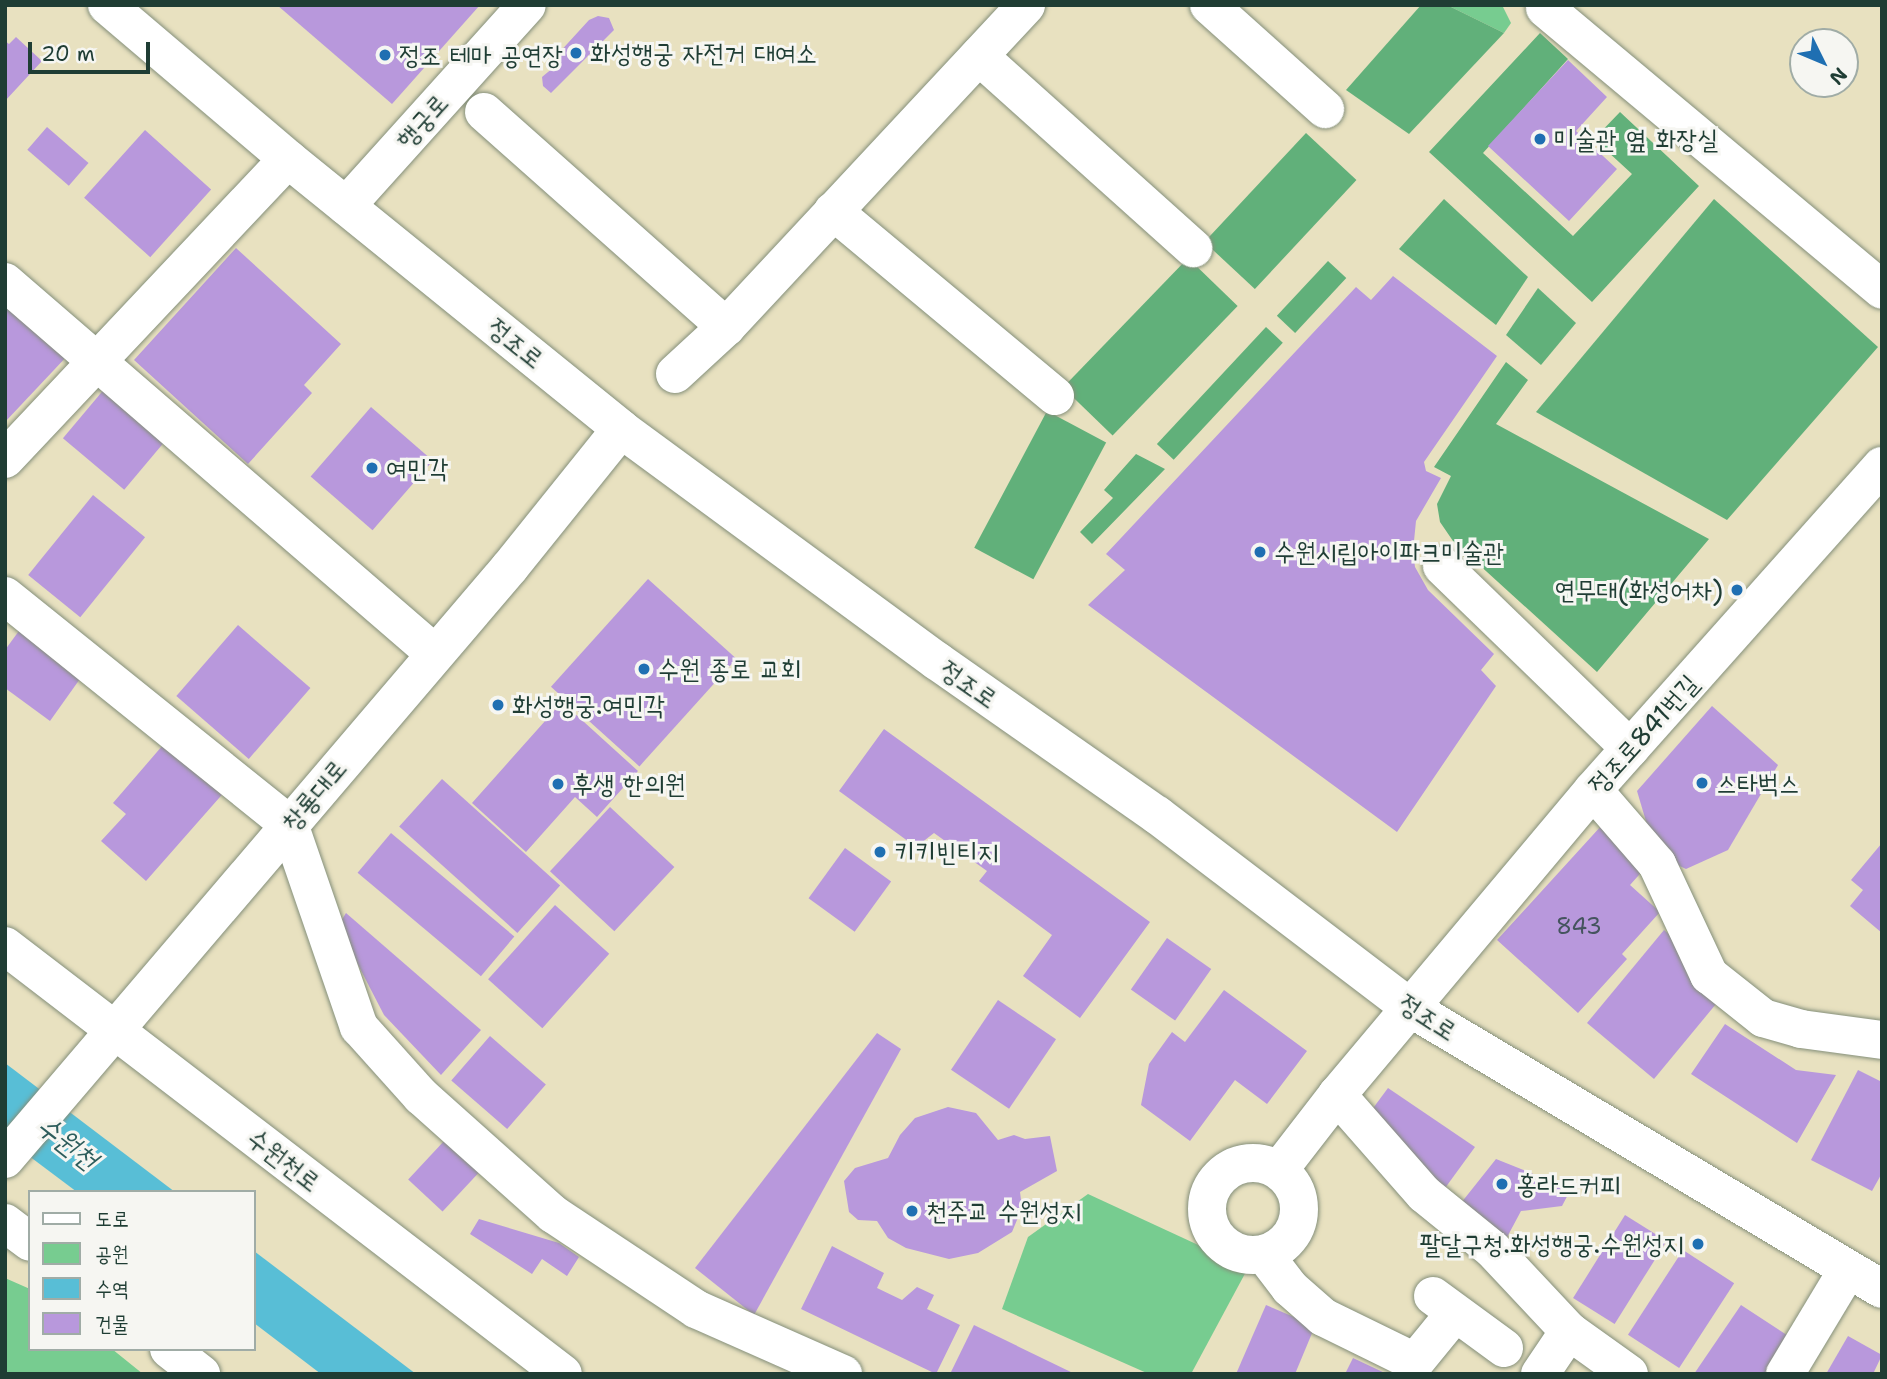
<!DOCTYPE html>
<meta charset="utf-8">
<style>
body{margin:0}
#map{position:relative;width:1887px;height:1379px;overflow:hidden;background:#e8e1c0;font-family:"Shantell Sans","Poor Story",sans-serif}
div>[style]{position:absolute}
[style*='--x']{left:calc(var(--x)*1px);top:calc(var(--y)*1px);width:calc(var(--w)*1px);rotate:calc(var(--a)*1deg)}
.green>*{inset:0;background:#77cc90}
.forest>*{inset:0;background:#61b07a;transform-origin:0 0}
.water>*{inset:0;background:#58bed6}
.building>*{inset:0;background:#b898dc;transform-origin:0 0}
.roads{filter:drop-shadow(0 0 2px #848f7a) drop-shadow(0 0 2px #848f7a)}
.minor>*{height:38px;margin:-19px;padding:0 19px;transform-origin:19px;border-radius:19px;background:#fff}
.minor>.ring{margin:-19px;padding:0;box-sizing:content-box;background:none;border:38px solid #fff;border-radius:50%}
.dots>*{width:19px;height:19px;translate:-50% -50%;box-sizing:border-box;border:4px solid #f6f6f2;border-radius:50%}
span{translate:-50% -50%;white-space:nowrap;text-align:center;line-height:1.15;-webkit-text-stroke:6px #f6f6f2;paint-order:stroke}
.number-label{font-size:23px;color:#45545e}
.number-label span{-webkit-text-stroke-width:0}
.poi-label{font-size:26px;color:#1f3d34}
.left{translate:0 -50%;text-align:left}
.right{translate:-100% -50%;text-align:right}
.street-label{font-size:26px;color:#1f3d34}
.water-label{font-size:28px;color:#2d5d5c;font-style:italic}
.frame{position:absolute;inset:0;border:7px solid #1f3d34;pointer-events:none}
.legend{position:absolute;left:28px;top:1190px;width:228px;height:161px;box-sizing:border-box;background:#f6f6f2;border:2px solid #a0aca6;margin:0;padding:9px 12px;list-style:none;font-size:21px;color:#1f3d34}
.legend li{display:flex;align-items:center;gap:14px;height:35px}
.legend b{width:35px;border:2px solid #a0aca6}
.north{position:absolute;left:1789px;top:28px;width:70px;height:70px;box-sizing:border-box;background:#f6f6f2;border:2px solid #a0aca6;border-radius:50%;rotate:133deg;font-size:19px;font-weight:700;line-height:28px;text-align:center;color:#1f3d34}
.north::after{content:'';display:block;margin:auto;width:24px;height:32px;background:#1f6fb2;clip-path:polygon(50% 0,100% 100%,50% 72%,0 100%)}
.scale{position:absolute;left:28px;top:42px;width:122px;height:32px;box-sizing:border-box;border:4px solid #1f3d34;border-top:0;padding-left:9px;font-size:21px;line-height:24px;white-space:nowrap;color:#1f3d34;-webkit-text-stroke:5px #f6f6f2;paint-order:stroke}
</style>
<div id="map">
<div class="green">
<div style="clip-path:polygon(1447px 5px,1502px 5px,1511px 23px,1504px 33px)"></div>
<div style="clip-path:polygon(1088px 1194px,1248px 1268px,1191px 1374px,1149px 1374px,1002px 1309px,1028px 1237px)"></div>
<div style="clip-path:polygon(5px 1278px,30px 1289px,30px 1349px,112px 1349px,143px 1374px,5px 1374px)"></div>
</div>
<div class="forest">
<div style="clip-path:polygon(1421px 5px,1447px 5px,1504px 33px,1409px 134px,1346px 90px)"></div>
<div style="clip-path:polygon(1540px 33px,1568px 59px,1483px 153px,1573px 236px,1632px 174px,1594px 139px,1620px 112px,1699px 186px,1592px 302px,1429px 152px)"></div>
<div style="left:1306px;top:133px;width:69px;height:149px;rotate:43deg"></div>
<div style="clip-path:polygon(1444px 199px,1528px 277px,1496px 325px,1399px 249px)"></div>
<div style="clip-path:polygon(1714px 199px,1878px 347px,1727px 520px,1536px 412px)"></div>
<div style="left:1188px;top:258px;width:69px;height:180px;rotate:44deg"></div>
<div style="left:1328px;top:261px;width:25px;height:75px;rotate:43deg"></div>
<div style="clip-path:polygon(1538px 288px,1576px 323px,1541px 365px,1506px 335px)"></div>
<div style="left:1266px;top:327px;width:23px;height:160px;rotate:43deg"></div>
<div style="clip-path:polygon(1506px 362px,1528px 380px,1496px 424px,1709px 539px,1597px 672px,1453px 541px,1440px 522px,1437px 504px,1451px 476px,1434px 467px)"></div>
<div style="left:1047px;top:411px;width:67px;height:155px;rotate:28deg"></div>
<div style="clip-path:polygon(1136px 454px,1165px 469px,1092px 544px,1080px 532px,1113px 498px,1104px 490px)"></div>
</div>
<div class="water">
<div style="clip-path:polygon(5px 1063px,175px 1192px,77px 1192px,5px 1138px)"></div>
<div style="clip-path:polygon(254px 1251px,416px 1374px,321px 1374px,254px 1323px)"></div>
</div>
<div class="building">
<div style="clip-path:polygon(277px 5px,480px 5px,392px 104px)"></div>
<div style="clip-path:polygon(598px 16px,609px 18px,614px 30px,551px 93px,543px 86px,542px 77px,560px 62px,557px 55px,589px 20px)"></div>
<div style="clip-path:polygon(16px 37px,42px 61px,5px 101px,5px 41px,9px 44px)"></div>
<div style="clip-path:polygon(1568px 60px,1607px 97px,1576px 131px,1617px 169px,1569px 221px,1488px 146px)"></div>
<div style="left:47px;top:127px;width:55px;height:30px;rotate:41deg"></div>
<div style="left:145px;top:130px;width:89px;height:91px;rotate:42deg"></div>
<div style="clip-path:polygon(236px 248px,341px 344px,304px 385px,312px 393px,248px 464px,134px 360px)"></div>
<div style="clip-path:polygon(1393px 276px,1497px 356px,1424px 462px,1426px 471px,1441px 478px,1416px 521px,1413px 551px,1415px 567px,1428px 590px,1494px 654px,1481px 670px,1496px 686px,1397px 832px,1088px 605px,1125px 570px,1106px 554px,1356px 287px,1371px 300px)"></div>
<div style="clip-path:polygon(5px 295px,69px 354px,5px 422px)"></div>
<div style="left:106px;top:387px;width:80px;height:67px;rotate:40deg"></div>
<div style="left:371px;top:407px;width:82px;height:92px;rotate:41deg"></div>
<div style="left:93px;top:495px;width:67px;height:103px;rotate:39deg"></div>
<div style="left:648px;top:579px;width:119px;height:145px;rotate:42deg"></div>
<div style="clip-path:polygon(24px 624px,87px 669px,50px 721px,5px 688px,5px 650px)"></div>
<div style="left:238px;top:625px;width:96px;height:94px;rotate:41deg"></div>
<div style="clip-path:polygon(562px 702px,638px 771px,597px 817px,575px 797px,526px 852px,472px 803px)"></div>
<div style="clip-path:polygon(1712px 706px,1778px 765px,1728px 850px,1686px 869px,1656px 855px,1637px 791px)"></div>
<div style="clip-path:polygon(884px 729px,1150px 922px,1080px 1018px,1023px 976px,1052px 935px,979px 881px,987px 871px,934px 833px,916px 847px,839px 791px)"></div>
<div style="clip-path:polygon(169px 738px,227px 789px,146px 881px,101px 841px,126px 814px,113px 803px)"></div>
<div style="left:442px;top:779px;width:159px;height:64px;rotate:42deg"></div>
<div style="left:610px;top:807px;width:88px;height:88px;rotate:43deg"></div>
<div style="clip-path:polygon(1602px 825px,1647px 866px,1630px 885px,1660px 912px,1622px 954px,1627px 959px,1578px 1013px,1497px 940px)"></div>
<div style="left:391px;top:833px;width:161px;height:52px;rotate:40deg"></div>
<div style="clip-path:polygon(1882px 843px,1882px 933px,1850px 906px,1863px 890px,1851px 880px)"></div>
<div style="left:845px;top:848px;width:57px;height:62px;rotate:36deg"></div>
<div style="left:555px;top:905px;width:73px;height:100px;rotate:42deg"></div>
<div style="clip-path:polygon(346px 913px,481px 1030px,441px 1075px,384px 1015px,338px 926px)"></div>
<div style="clip-path:polygon(1664px 930px,1690px 952px,1716px 1004px,1654px 1079px,1587px 1023px)"></div>
<div style="left:1167px;top:938px;width:54px;height:63px;rotate:35deg"></div>
<div style="clip-path:polygon(1224px 990px,1307px 1051px,1267px 1104px,1235px 1080px,1190px 1141px,1141px 1105px,1149px 1064px,1172px 1032px,1185px 1042px)"></div>
<div style="left:998px;top:1000px;width:70px;height:84px;rotate:34deg"></div>
<div style="clip-path:polygon(1725px 1024px,1796px 1070px,1836px 1075px,1797px 1143px,1691px 1074px)"></div>
<div style="clip-path:polygon(877px 1033px,901px 1049px,754px 1315px,695px 1268px)"></div>
<div style="left:490px;top:1036px;width:74px;height:59px;rotate:41deg"></div>
<div style="clip-path:polygon(1858px 1070px,1882px 1082px,1882px 1173px,1872px 1191px,1811px 1160px)"></div>
<div style="clip-path:polygon(1388px 1088px,1475px 1147px,1440px 1195px,1368px 1115px)"></div>
<div style="clip-path:polygon(948px 1107px,976px 1113px,998px 1140px,1014px 1135px,1025px 1139px,1050px 1136px,1057px 1171px,1020px 1192px,1022px 1208px,1012px 1232px,978px 1253px,949px 1259px,906px 1248px,888px 1238px,877px 1221px,858px 1220px,849px 1212px,844px 1181px,855px 1168px,888px 1158px,900px 1135px,915px 1118px)"></div>
<div style="left:445px;top:1140px;width:47px;height:54px;rotate:43deg"></div>
<div style="clip-path:polygon(1496px 1159px,1571px 1189px,1562px 1206px,1521px 1211px,1505px 1241px,1461px 1203px)"></div>
<div style="left:1625px;top:1215px;width:49px;height:98px;rotate:32deg"></div>
<div style="clip-path:polygon(479px 1219px,559px 1243px,579px 1257px,567px 1276px,542px 1259px,532px 1274px,470px 1234px)"></div>
<div style="clip-path:polygon(832px 1246px,884px 1273px,877px 1288px,902px 1300px,917px 1287px,934px 1295px,927px 1309px,960px 1325px,936px 1374px,801px 1309px)"></div>
<div style="left:1683px;top:1250px;width:61px;height:101px;rotate:33deg"></div>
<div style="clip-path:polygon(1266px 1305px,1315px 1326px,1295px 1374px,1236px 1374px)"></div>
<div style="clip-path:polygon(1741px 1305px,1793px 1339px,1769px 1374px,1694px 1374px)"></div>
<div style="clip-path:polygon(974px 1325px,1075px 1374px,950px 1374px)"></div>
<div style="clip-path:polygon(1848px 1336px,1882px 1355px,1873px 1374px,1826px 1374px)"></div>
<div style="clip-path:polygon(1353px 1358px,1387px 1374px,1345px 1374px)"></div>
</div>
<div class="roads">
<div class="minor">
<div style="--x:107;--y:5;--w:238;--a:40.4"></div>
<div style="--x:288;--y:159;--w:429;--a:39"></div>
<div style="--x:621;--y:429;--w:392;--a:36.3"></div>
<div style="--x:937;--y:661;--w:269;--a:35"></div>
<div style="--x:1157;--y:815;--w:318;--a:37.3"></div>
<div style="--x:1410;--y:1008;--w:549;--a:30.77"></div>
<div style="--x:1209;--y:5;--w:156;--a:41.9"></div>
<div style="--x:1545;--y:8;--w:439;--a:39.9"></div>
<div style="--x:979;--y:56;--w:288;--a:41.9"></div>
<div style="--x:484;--y:112;--w:324;--a:41.6"></div>
<div style="--x:346;--y:206;--w:270;--a:-48"></div>
<div style="--x:833;--y:211;--w:289;--a:39.8"></div>
<div style="--x:5;--y:282;--w:567;--a:40.85"></div>
<div style="--x:675;--y:374;--w:69;--a:-42.7"></div>
<div style="--x:726;--y:327;--w:440;--a:-47"></div>
<div style="--x:5;--y:459;--w:412;--a:-46.7"></div>
<div style="--x:1442;--y:566;--w:262;--a:44.1"></div>
<div style="--x:5;--y:596;--w:364;--a:38.8"></div>
<div style="--x:289;--y:824;--w:215;--a:71"></div>
<div style="--x:359;--y:1027;--w:93;--a:48.1"></div>
<div style="--x:421;--y:1096;--w:177;--a:41.8"></div>
<div style="--x:553;--y:1214;--w:172;--a:33.6"></div>
<div style="--x:696;--y:1309;--w:161;--a:23.9"></div>
<div style="--x:1593;--y:790;--w:98;--a:49.1"></div>
<div style="--x:1657;--y:864;--w:123;--a:64.9"></div>
<div style="--x:1709;--y:975;--w:69;--a:38.5"></div>
<div style="--x:1763;--y:1018;--w:40;--a:16"></div>
<div style="--x:1801;--y:1029;--w:82;--a:7.7"></div>
<div style="--x:5;--y:946;--w:703;--a:37.49"></div>
<div style="--x:5;--y:1159;--w:778;--a:-49.53"></div>
<div style="--x:510;--y:567;--w:177;--a:-51.2"></div>
<div class="ring" style="left:1207px;top:1163px;width:54px;height:54px"></div>
<div style="--x:1279;--y:1170;--w:95;--a:-52.3"></div>
<div style="--x:5;--y:1223;--w:31;--a:37"></div>
<div style="--x:1264;--y:1254;--w:43;--a:52.6"></div>
<div style="--x:1290;--y:1288;--w:44;--a:41.3"></div>
<div style="--x:1323;--y:1317;--w:102;--a:26.1"></div>
<div style="--x:1415;--y:1362;--w:63;--a:-50.8"></div>
<div style="--x:1433;--y:1296;--w:88;--a:36.2"></div>
<div style="--x:169;--y:1349;--w:41;--a:38"></div>
<div style="--x:1540;--y:1374;--w:52;--a:-56"></div>
<div style="--x:1629;--y:1374;--w:74;--a:-144.4"></div>
<div style="--x:1569;--y:1331;--w:112;--a:-133.2"></div>
<div style="--x:1492;--y:1249;--w:87;--a:-141"></div>
<div style="--x:1424;--y:1194;--w:132;--a:-131.3"></div>
<div style="--x:1337;--y:1095;--w:398;--a:-50"></div>
<div style="--x:1593;--y:790;--w:434;--a:-48.3"></div>
<div style="--x:1785;--y:1374;--w:120;--a:-59"></div>
</div>
</div>
<div class="dots">
<div style="left:576px;top:53px;background:#1f6fb2"></div>
<div style="left:385px;top:55px;background:#1f6fb2"></div>
<div style="left:1540px;top:139px;background:#1f6fb2"></div>
<div style="left:372px;top:468px;background:#1f6fb2"></div>
<div style="left:1260px;top:552px;background:#1f6fb2"></div>
<div style="left:1737px;top:590px;background:#1f6fb2"></div>
<div style="left:644px;top:669px;background:#1f6fb2"></div>
<div style="left:498px;top:705px;background:#1f6fb2"></div>
<div style="left:1702px;top:783px;background:#1f6fb2"></div>
<div style="left:558px;top:784px;background:#1f6fb2"></div>
<div style="left:880px;top:852px;background:#1f6fb2"></div>
<div style="left:1502px;top:1184px;background:#1f6fb2"></div>
<div style="left:912px;top:1211px;background:#1f6fb2"></div>
<div style="left:1698px;top:1244px;background:#1f6fb2"></div>
</div>
<div class="number-label">
<span style="left:1579px;top:926px">843</span>
</div>
<div class="poi-label">
<span class="left" style="left:590px;top:53px">화성행궁 자전거 대여소</span>
<span class="left" style="left:399px;top:55px">정조 테마 공연장</span>
<span class="left" style="left:1554px;top:139px">미술관 옆 화장실</span>
<span class="left" style="left:386px;top:468px">여민각</span>
<span class="left" style="left:1274px;top:552px">수원시립아이파크미술관</span>
<span class="right" style="left:1723px;top:590px">연무대(화성어차)</span>
<span class="left" style="left:658px;top:669px">수원 종로 교회</span>
<span class="left" style="left:512px;top:705px">화성행궁.여민각</span>
<span class="left" style="left:1716px;top:783px">스타벅스</span>
<span class="left" style="left:572px;top:784px">후생 한의원</span>
<span class="left" style="left:894px;top:852px">키키빈티지</span>
<span class="left" style="left:1516px;top:1184px">홍라드커피</span>
<span class="left" style="left:926px;top:1211px">천주교 수원성지</span>
<span class="right" style="left:1684px;top:1244px">팔달구청.화성행궁.수원성지</span>
</div>
<div class="street-label">
<span style="left:422px;top:121px;rotate:-48deg">행궁로</span>
<span style="left:516px;top:343px;rotate:39deg">정조로</span>
<span style="left:969px;top:684px;rotate:35deg">정조로</span>
<span style="left:1643px;top:734px;rotate:-48deg">정조로841번길</span>
<span style="left:314px;top:795px;rotate:-50deg">창룡대로</span>
<span style="left:1428px;top:1017px;rotate:33deg">정조로</span>
<span style="left:284px;top:1160px;rotate:38deg">수원천로</span>
</div>
<div class="water-label">
<span style="left:68px;top:1142px;rotate:38deg">수원천</span>
</div>
<div class="frame"></div>
<ul class="legend">
<li><b style="height:9px;background:#fff"></b>도로</li>
<li><b style="height:19px;background:#77cc90"></b>공원</li>
<li><b style="height:19px;background:#58bed6"></b>수역</li>
<li><b style="height:19px;background:#b898dc"></b>건물</li>
</ul>
<div class="north">N</div>
<div class="scale">20 m</div>
</div>
